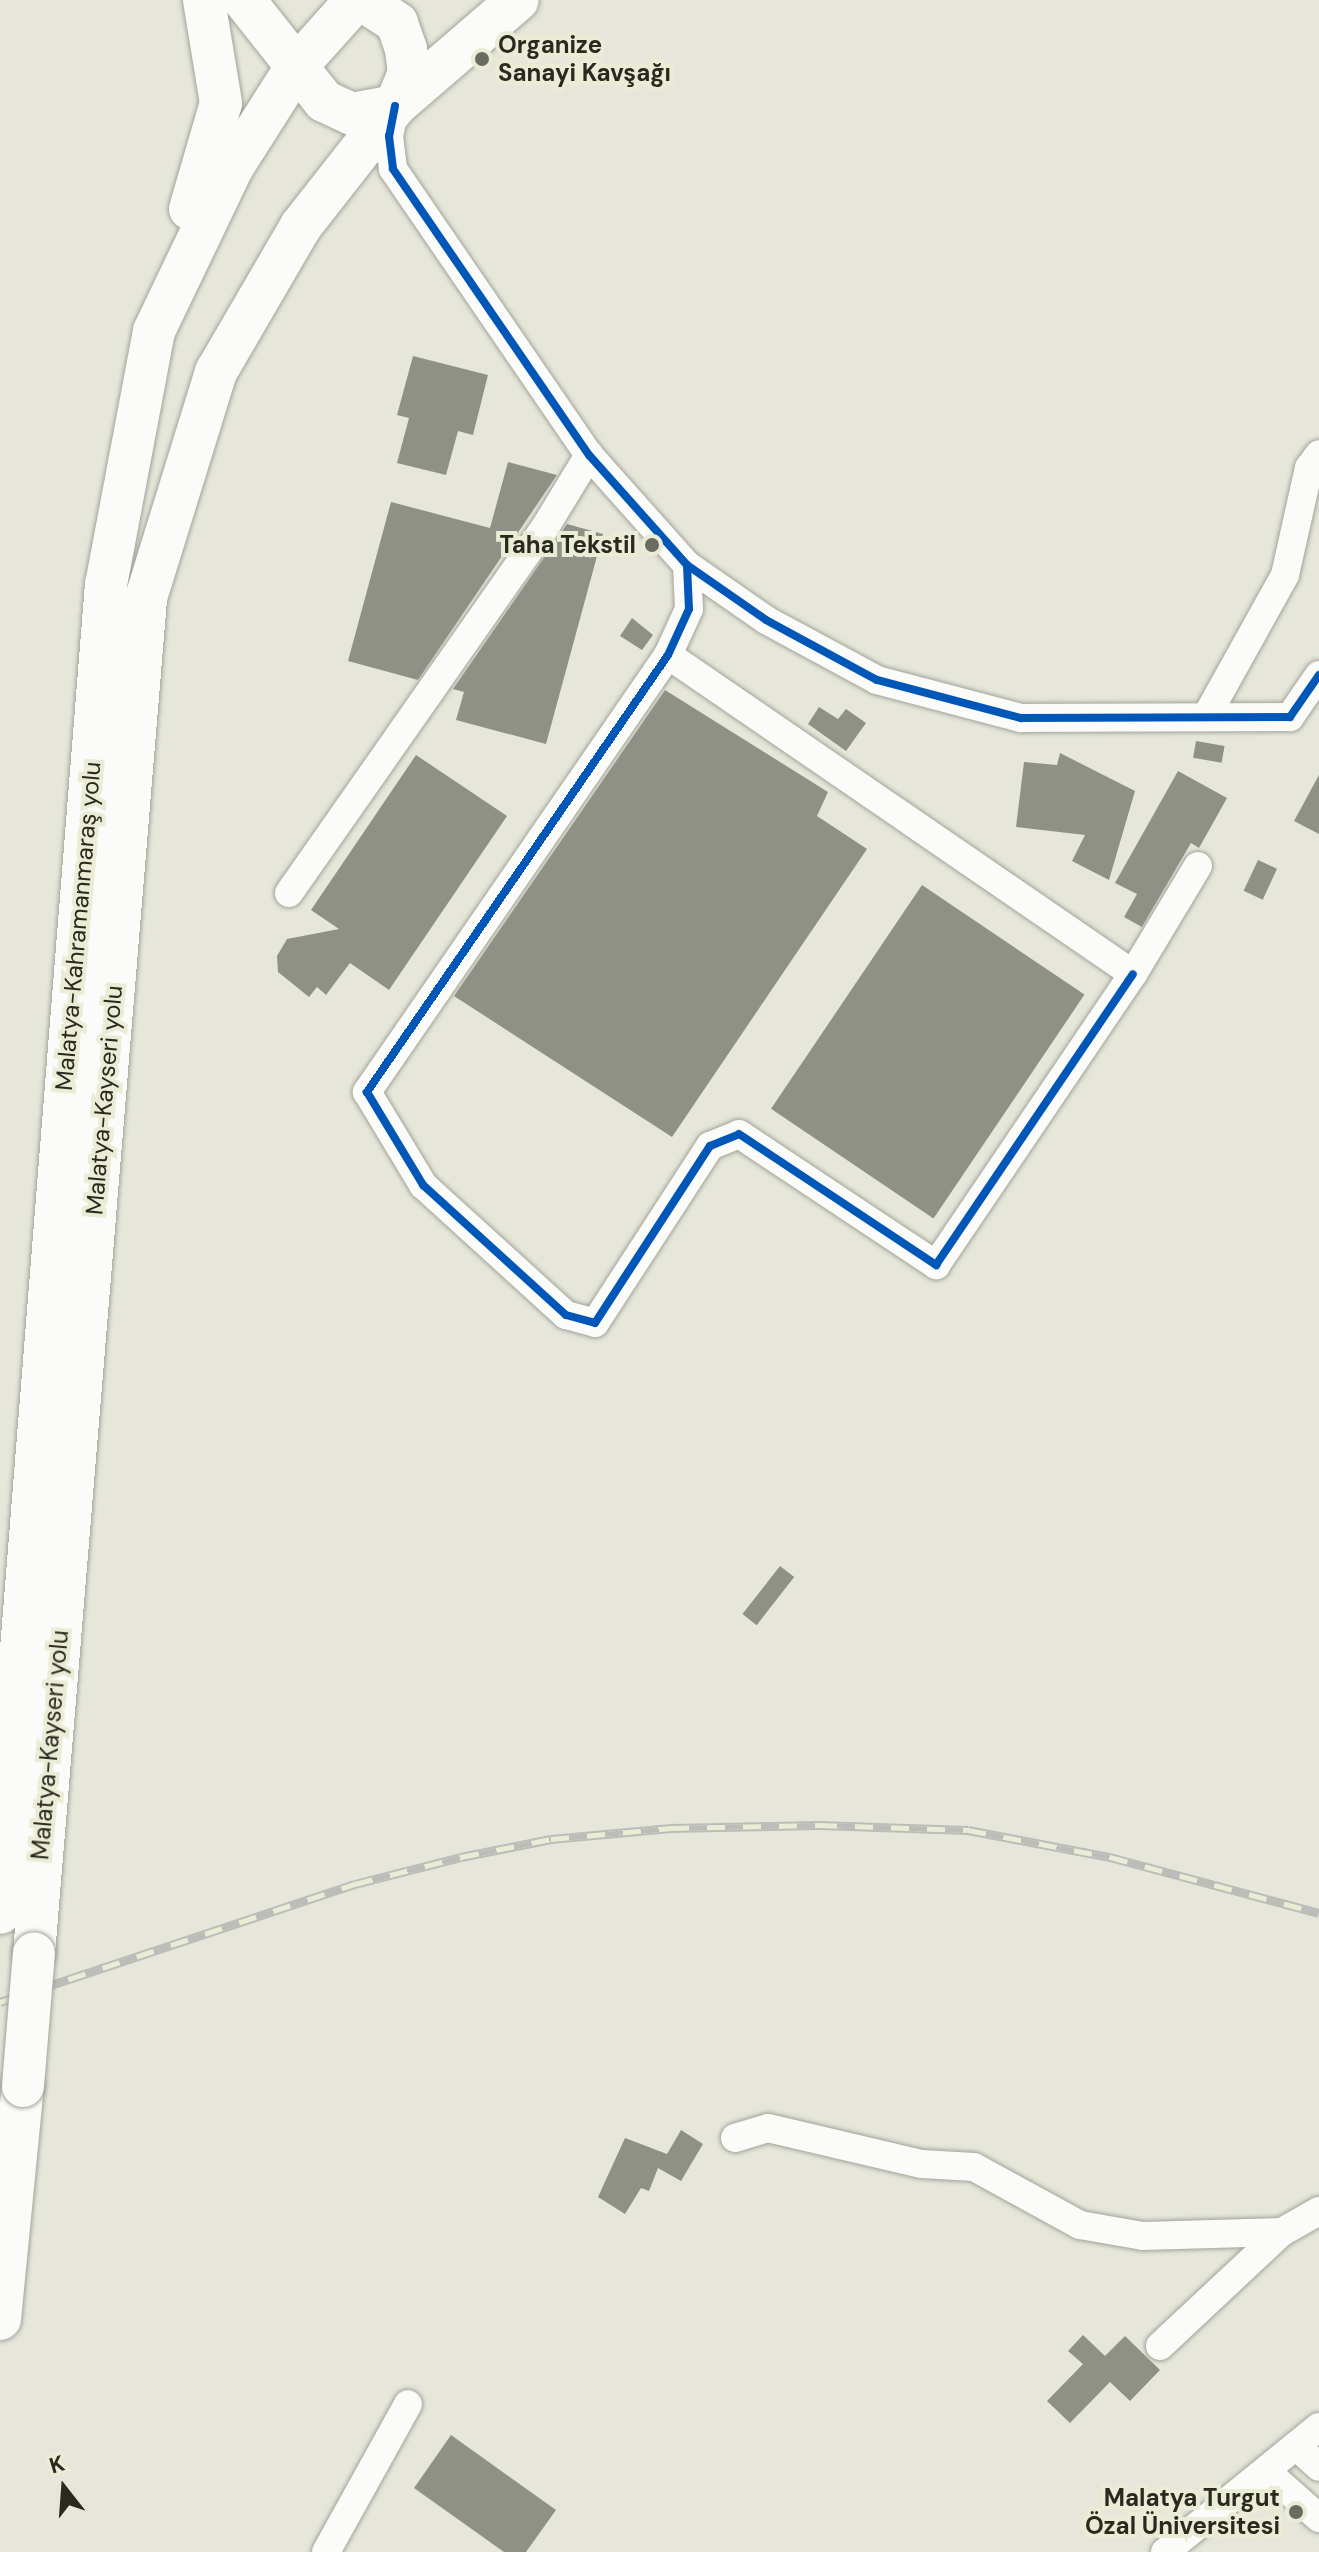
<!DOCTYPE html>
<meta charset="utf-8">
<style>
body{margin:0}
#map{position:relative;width:1319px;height:2552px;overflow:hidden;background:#e6e7da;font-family:"DM Sans",sans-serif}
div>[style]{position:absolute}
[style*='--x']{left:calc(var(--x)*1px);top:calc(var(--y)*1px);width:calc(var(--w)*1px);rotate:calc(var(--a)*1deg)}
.building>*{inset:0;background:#8f9086;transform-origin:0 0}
.roads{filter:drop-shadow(0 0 2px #a3a399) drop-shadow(0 0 2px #a3a399)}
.minor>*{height:28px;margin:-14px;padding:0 14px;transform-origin:14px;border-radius:14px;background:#fbfbf9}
.highway>*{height:42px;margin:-21px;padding:0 21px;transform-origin:21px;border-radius:21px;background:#fbfbf9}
.rail>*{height:9px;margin-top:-4.5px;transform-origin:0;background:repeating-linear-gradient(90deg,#ebecd5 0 18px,#bcbcb8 0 36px);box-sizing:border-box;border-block:2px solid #bcbcb8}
.bridges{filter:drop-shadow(0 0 2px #a3a399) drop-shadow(0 0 2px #a3a399)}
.highway-bridge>*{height:42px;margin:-21px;padding:0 21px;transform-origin:21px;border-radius:21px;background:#fbfbf9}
.cycleway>*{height:8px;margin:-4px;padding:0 4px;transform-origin:4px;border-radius:4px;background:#0057b8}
.dots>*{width:22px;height:22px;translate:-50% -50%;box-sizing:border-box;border:4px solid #ebecd5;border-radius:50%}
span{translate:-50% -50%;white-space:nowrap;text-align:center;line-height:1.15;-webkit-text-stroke:8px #ebecd5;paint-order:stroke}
.poi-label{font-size:24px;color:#292920;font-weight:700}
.left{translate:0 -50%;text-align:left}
.right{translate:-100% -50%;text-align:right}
.street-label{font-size:24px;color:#292920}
.north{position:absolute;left:24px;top:2448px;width:80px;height:80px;-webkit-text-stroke:6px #ebecd5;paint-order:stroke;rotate:343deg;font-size:22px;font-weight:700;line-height:32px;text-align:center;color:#292920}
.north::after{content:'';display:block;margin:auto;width:28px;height:36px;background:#292920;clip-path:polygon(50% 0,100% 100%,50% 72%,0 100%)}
</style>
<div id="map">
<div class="building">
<div style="clip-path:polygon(413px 356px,488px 375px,473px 435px,458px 431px,446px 475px,397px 463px,409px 418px,397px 415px)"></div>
<div style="clip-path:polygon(508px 462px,557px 475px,418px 680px,348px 661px,391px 502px,490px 528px)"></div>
<div style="clip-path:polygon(567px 524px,603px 534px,546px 744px,456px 720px,464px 692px,453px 689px)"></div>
<div style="clip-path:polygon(632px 618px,653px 635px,642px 650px,620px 636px)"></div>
<div style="clip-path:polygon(665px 690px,828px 792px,817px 816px,867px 849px,672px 1137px,454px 996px)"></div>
<div style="clip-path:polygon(819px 707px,838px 719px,846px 709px,866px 723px,846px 751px,808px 724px)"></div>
<div style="left:1196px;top:741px;width:29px;height:17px;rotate:10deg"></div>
<div style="clip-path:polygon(1060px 753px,1135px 791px,1109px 880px,1072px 861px,1085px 835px,1016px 827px,1024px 762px,1057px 765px)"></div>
<div style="clip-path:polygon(416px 755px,507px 816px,389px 990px,350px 963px,326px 995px,317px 987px,309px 997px,278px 972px,277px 956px,287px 939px,339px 929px,311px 910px)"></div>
<div style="clip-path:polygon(1178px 771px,1227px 798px,1199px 848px,1191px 843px,1142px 927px,1124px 917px,1137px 894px,1115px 883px)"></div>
<div style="clip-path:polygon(1319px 775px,1319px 834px,1294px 821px)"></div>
<div style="left:1258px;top:860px;width:21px;height:34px;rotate:25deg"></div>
<div style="left:922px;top:885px;width:196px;height:270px;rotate:34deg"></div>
<div style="left:780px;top:1566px;width:18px;height:61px;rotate:38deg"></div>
<div style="clip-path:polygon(681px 2130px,703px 2144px,681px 2181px,658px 2168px,649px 2191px,641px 2188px,625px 2214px,598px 2197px,625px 2138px,667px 2154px)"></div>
<div style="clip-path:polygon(1083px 2335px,1105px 2356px,1125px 2336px,1160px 2370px,1130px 2401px,1110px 2382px,1070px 2423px,1047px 2401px,1083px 2364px,1068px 2351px)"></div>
<div style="clip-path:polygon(451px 2435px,556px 2510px,526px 2552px,504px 2552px,414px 2488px)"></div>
</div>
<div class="roads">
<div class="minor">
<div style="--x:395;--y:108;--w:29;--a:102"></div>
<div style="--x:389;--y:136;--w:33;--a:83"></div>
<div style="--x:393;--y:169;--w:347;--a:55.6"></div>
<div style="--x:589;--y:455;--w:147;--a:48.3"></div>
<div style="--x:687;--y:565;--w:96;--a:34.8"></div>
<div style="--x:766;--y:620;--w:126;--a:28.4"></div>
<div style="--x:877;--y:680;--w:149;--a:14.8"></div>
<div style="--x:1021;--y:718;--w:269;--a:-0.2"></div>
<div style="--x:1290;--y:717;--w:51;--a:-55.4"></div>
<div style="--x:687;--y:565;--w:44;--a:87.4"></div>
<div style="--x:689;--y:609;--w:51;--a:114.5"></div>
<div style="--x:668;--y:655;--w:531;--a:124.56"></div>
<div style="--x:367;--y:1092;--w:109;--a:58.9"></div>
<div style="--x:423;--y:1185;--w:193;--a:42.3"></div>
<div style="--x:566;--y:1315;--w:30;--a:15"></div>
<div style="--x:595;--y:1323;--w:211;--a:-57"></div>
<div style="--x:710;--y:1146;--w:31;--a:-22"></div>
<div style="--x:739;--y:1134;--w:237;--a:33.6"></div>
<div style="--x:936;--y:1265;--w:351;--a:-55.9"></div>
<div style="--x:668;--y:655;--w:564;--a:34.45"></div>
<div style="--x:1133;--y:974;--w:126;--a:-59"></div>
<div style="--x:1206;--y:717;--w:162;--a:-60.9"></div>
<div style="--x:1285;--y:575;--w:110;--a:-77.4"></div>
<div style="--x:1309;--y:468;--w:17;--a:-54"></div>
<div style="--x:289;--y:893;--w:444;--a:-55"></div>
<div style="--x:544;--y:529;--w:87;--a:-58.7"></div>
<div style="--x:735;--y:2138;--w:34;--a:-17"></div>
<div style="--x:768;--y:2128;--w:158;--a:13.2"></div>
<div style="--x:922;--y:2164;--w:52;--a:3.3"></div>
<div style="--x:974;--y:2167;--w:121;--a:28.7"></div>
<div style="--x:1080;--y:2225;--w:64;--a:9.9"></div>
<div style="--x:1143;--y:2236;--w:139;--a:-1.6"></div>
<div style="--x:1160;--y:2346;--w:167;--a:-43.1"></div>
<div style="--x:1282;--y:2232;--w:43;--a:-29.6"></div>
<div style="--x:1296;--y:2446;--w:31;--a:42"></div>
<div style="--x:1266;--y:2471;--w:71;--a:41.6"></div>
<div style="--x:326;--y:2552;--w:169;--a:-61"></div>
<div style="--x:1165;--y:2552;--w:198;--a:-39.1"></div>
</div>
<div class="highway">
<div style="--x:244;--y:0;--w:129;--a:51.6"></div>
<div style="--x:324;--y:101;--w:31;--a:25"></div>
<div style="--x:352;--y:114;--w:44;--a:-10.5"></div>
<div style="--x:362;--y:0;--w:42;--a:33.3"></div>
<div style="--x:397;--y:23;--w:28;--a:71"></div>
<div style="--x:406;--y:49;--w:24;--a:83"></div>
<div style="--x:409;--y:73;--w:36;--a:113"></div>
<div style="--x:190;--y:209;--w:110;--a:-73.7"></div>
<div style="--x:221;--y:103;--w:104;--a:-99.4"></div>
<div style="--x:0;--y:1913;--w:1332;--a:-85.44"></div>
<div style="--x:106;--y:585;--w:258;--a:-79.3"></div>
<div style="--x:154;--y:331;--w:181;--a:-64.4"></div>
<div style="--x:232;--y:168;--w:120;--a:-57.6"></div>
<div style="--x:296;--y:67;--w:90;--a:-48.2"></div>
<div style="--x:34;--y:1953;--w:1360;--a:-85.27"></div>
<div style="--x:146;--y:598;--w:237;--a:-72.8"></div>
<div style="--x:216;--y:372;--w:169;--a:-59.8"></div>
<div style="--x:301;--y:226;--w:152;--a:-51.9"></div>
<div style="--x:395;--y:106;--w:162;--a:-40.8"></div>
<div style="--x:0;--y:2319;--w:234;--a:-84.4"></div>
</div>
</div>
<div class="rail">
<div style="--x:0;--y:2002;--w:374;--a:-18.4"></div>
<div style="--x:355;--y:1884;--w:109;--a:-14.3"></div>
<div style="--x:461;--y:1857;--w:92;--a:-11.3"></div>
<div style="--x:551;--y:1839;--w:121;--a:-5.2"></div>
<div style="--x:671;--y:1828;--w:148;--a:-1.2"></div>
<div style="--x:819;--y:1825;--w:149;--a:1.9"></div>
<div style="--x:968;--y:1830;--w:145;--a:10.8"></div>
<div style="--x:1110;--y:1857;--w:216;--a:15"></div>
</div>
<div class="bridges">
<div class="highway-bridge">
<div style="--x:23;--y:2086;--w:133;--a:-85.3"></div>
</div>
</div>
<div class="cycleway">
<div style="--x:395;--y:106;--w:31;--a:101"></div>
<div style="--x:389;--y:136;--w:33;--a:83"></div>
<div style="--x:393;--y:169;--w:347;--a:55.6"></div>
<div style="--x:589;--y:455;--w:147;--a:48.3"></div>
<div style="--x:687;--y:565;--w:96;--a:34.8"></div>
<div style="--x:766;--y:620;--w:126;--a:28.4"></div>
<div style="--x:877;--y:680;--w:149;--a:14.8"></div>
<div style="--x:1021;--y:718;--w:269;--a:-0.2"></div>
<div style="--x:1290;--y:717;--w:51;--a:-55.4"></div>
<div style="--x:687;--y:565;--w:44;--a:87.4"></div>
<div style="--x:689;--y:609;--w:51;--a:114.5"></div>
<div style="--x:668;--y:655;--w:531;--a:124.56"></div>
<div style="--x:367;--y:1092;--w:109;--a:58.9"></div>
<div style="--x:423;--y:1185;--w:193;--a:42.3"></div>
<div style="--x:566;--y:1315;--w:30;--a:15"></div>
<div style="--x:595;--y:1323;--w:211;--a:-57"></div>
<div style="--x:710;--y:1146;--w:31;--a:-22"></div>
<div style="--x:739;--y:1134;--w:237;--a:33.6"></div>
<div style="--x:936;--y:1265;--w:351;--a:-55.9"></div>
</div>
<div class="dots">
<div style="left:482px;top:59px;background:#6b6c61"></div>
<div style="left:652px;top:545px;background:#6b6c61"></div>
<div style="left:1296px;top:2512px;background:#6b6c61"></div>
</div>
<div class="poi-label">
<span class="left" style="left:498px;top:59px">Organize<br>Sanayi Kavşağı</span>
<span class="right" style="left:636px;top:545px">Taha Tekstil</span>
<span class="right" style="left:1280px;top:2512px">Malatya Turgut<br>Özal Üniversitesi</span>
</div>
<div class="street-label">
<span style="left:78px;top:926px;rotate:-85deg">Malatya-Kahramanmaraş yolu</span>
<span style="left:104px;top:1100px;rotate:-85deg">Malatya-Kayseri yolu</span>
<span style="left:50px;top:1745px;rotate:-85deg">Malatya-Kayseri yolu</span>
</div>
<div class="north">K</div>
</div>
